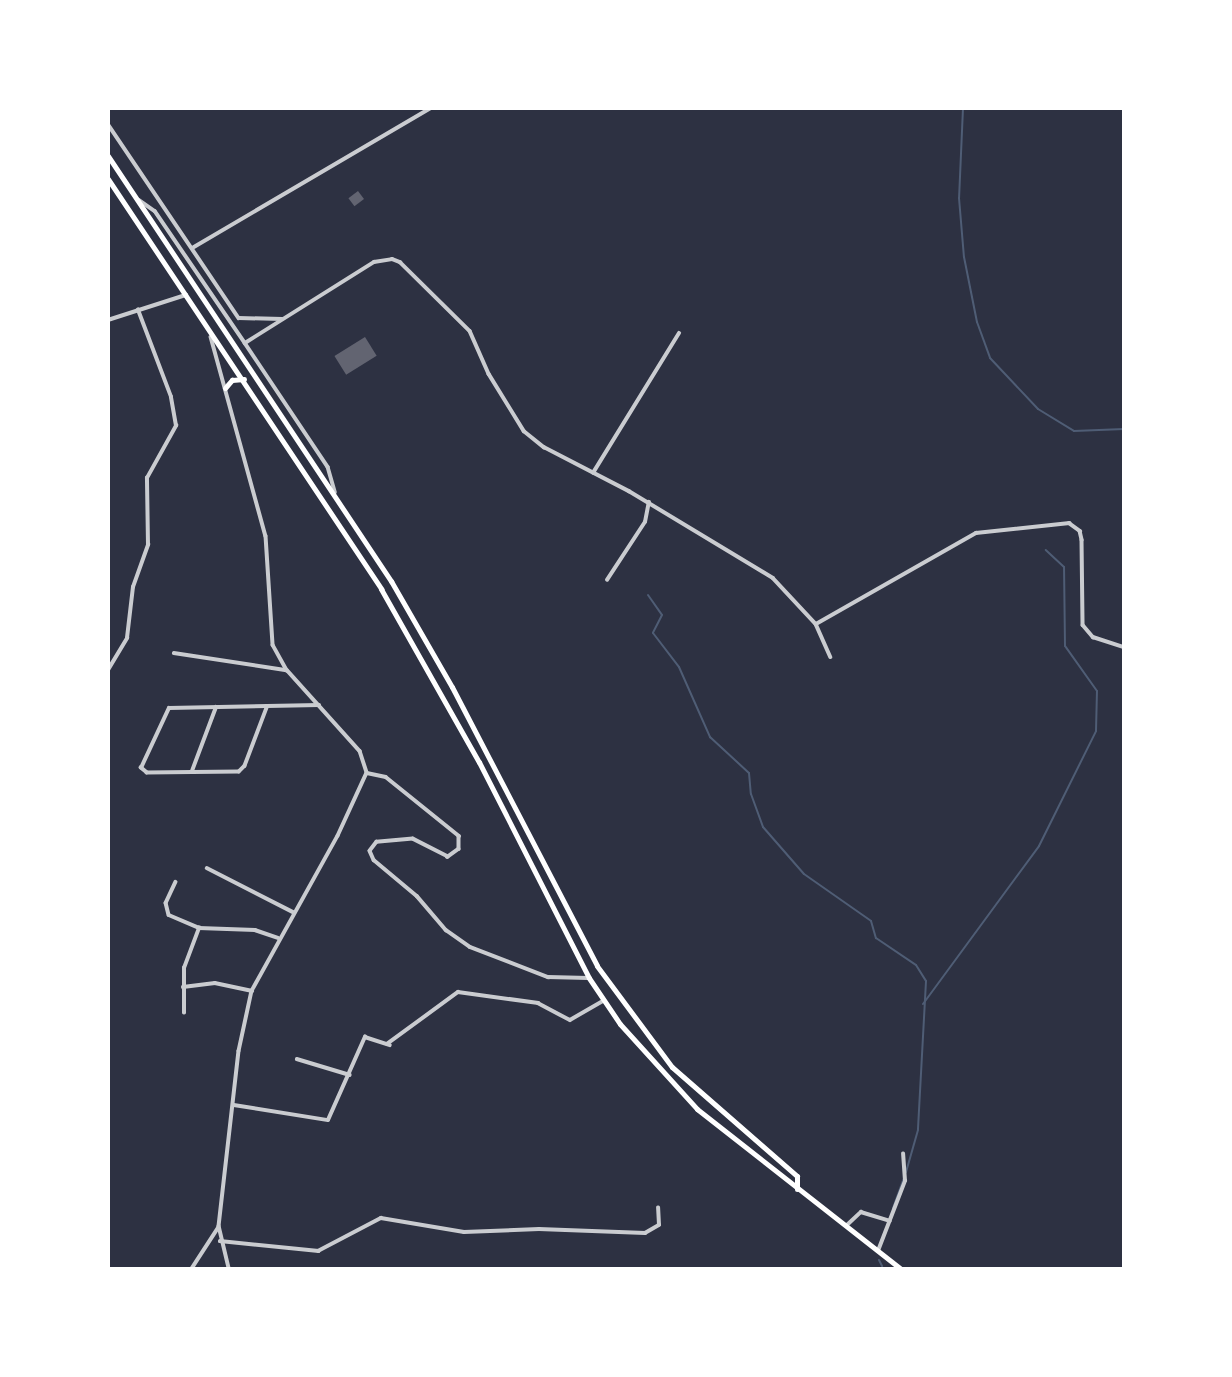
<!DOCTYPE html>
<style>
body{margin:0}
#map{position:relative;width:1232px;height:1377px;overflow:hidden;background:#2d3142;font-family:Lato,sans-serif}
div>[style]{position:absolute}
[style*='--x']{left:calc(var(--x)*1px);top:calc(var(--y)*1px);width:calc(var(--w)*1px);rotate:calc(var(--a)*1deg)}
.stream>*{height:2px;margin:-1px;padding:0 1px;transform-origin:1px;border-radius:1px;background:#4f5d75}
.building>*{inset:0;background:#626471;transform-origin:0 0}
.minor>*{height:3.5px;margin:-1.75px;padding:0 1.75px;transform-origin:1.75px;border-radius:1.75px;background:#caccd0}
.trunk>*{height:5px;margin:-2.5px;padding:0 2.5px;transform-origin:2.5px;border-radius:2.5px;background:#fff}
span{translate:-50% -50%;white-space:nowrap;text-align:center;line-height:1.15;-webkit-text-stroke:7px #fff;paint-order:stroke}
.frame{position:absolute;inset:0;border:110px solid #fff;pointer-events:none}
</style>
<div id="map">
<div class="stream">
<div style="--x:963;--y:108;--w:90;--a:92.5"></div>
<div style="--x:959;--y:198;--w:59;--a:85.2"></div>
<div style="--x:964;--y:257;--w:66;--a:78.7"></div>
<div style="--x:977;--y:322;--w:38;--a:70"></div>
<div style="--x:990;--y:358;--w:70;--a:46.7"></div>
<div style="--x:1038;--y:409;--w:42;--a:31.4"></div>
<div style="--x:1074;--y:431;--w:50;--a:-2.3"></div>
<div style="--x:648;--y:595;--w:24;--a:55"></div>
<div style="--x:662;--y:615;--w:20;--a:117"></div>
<div style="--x:653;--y:633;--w:43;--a:52.6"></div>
<div style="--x:679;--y:667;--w:77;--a:66.1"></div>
<div style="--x:710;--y:737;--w:53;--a:42.7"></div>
<div style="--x:749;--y:773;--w:21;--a:85"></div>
<div style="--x:751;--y:794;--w:35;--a:70"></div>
<div style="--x:763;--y:827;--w:62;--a:48.9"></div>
<div style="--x:804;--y:874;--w:82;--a:35"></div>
<div style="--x:871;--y:921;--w:18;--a:74"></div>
<div style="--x:876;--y:938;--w:48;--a:34"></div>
<div style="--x:916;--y:965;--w:19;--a:58"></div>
<div style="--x:926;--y:981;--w:149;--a:93.1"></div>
<div style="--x:918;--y:1130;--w:44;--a:105.9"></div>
<div style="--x:923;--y:1004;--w:196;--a:-53.7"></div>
<div style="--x:1039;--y:846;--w:128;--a:-63.6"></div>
<div style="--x:1096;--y:731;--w:40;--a:-88.6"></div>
<div style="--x:1097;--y:691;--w:55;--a:-125.4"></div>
<div style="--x:1065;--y:646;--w:79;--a:-90.7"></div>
<div style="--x:1064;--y:567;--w:25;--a:-137"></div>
<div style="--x:893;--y:1208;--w:30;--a:-70"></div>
<div style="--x:879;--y:1260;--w:7;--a:63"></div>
</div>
<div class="building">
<div style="left:358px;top:191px;width:10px;height:12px;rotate:53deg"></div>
<div style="left:365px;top:337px;width:22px;height:36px;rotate:58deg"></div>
</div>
<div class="minor">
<div style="--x:108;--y:124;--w:234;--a:56"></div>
<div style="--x:239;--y:318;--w:43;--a:1.3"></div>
<div style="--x:139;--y:200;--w:19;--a:35"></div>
<div style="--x:155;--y:211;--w:160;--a:55.7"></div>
<div style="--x:245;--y:343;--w:149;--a:56.2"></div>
<div style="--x:328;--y:467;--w:26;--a:74"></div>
<div style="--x:194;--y:247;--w:275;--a:-30.4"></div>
<div style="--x:108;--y:320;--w:82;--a:-17.8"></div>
<div style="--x:211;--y:337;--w:206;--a:74.6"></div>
<div style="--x:266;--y:536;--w:109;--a:86.3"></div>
<div style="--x:273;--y:645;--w:29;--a:61"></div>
<div style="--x:287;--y:670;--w:109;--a:48"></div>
<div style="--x:360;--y:751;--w:23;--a:72"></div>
<div style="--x:367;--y:773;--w:69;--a:114.7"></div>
<div style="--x:338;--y:836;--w:177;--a:119"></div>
<div style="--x:252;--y:991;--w:61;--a:102.2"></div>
<div style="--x:239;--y:1051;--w:176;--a:96.5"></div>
<div style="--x:219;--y:1226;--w:43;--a:76.6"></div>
<div style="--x:245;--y:343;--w:152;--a:-32.1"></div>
<div style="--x:374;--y:262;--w:18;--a:-9"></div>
<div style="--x:392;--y:259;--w:9;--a:21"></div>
<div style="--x:400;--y:262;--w:98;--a:44.6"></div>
<div style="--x:470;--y:331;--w:47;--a:66.2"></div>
<div style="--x:489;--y:374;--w:67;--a:58.4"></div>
<div style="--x:524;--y:431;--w:26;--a:39"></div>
<div style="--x:544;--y:447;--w:96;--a:27.4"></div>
<div style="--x:629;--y:491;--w:168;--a:31.1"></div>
<div style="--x:773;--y:578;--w:63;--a:46.9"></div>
<div style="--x:816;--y:624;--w:36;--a:66"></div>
<div style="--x:593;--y:473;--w:164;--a:-58.4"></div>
<div style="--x:607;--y:580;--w:69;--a:-56.8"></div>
<div style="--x:645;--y:522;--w:20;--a:-79"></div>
<div style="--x:816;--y:624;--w:184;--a:-29.6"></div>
<div style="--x:976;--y:533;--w:94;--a:-6.1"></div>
<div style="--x:1069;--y:523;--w:14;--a:36"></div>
<div style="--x:1080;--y:531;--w:9;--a:77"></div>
<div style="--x:1082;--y:540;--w:85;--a:89.3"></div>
<div style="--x:1083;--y:625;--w:16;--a:50"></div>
<div style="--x:1093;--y:637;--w:33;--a:18"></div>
<div style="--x:174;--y:653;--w:112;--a:8.7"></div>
<div style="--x:108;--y:670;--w:37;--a:-59"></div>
<div style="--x:127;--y:638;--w:51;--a:-83.3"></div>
<div style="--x:133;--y:587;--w:45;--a:-70.3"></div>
<div style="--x:148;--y:545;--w:67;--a:-90.9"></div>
<div style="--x:147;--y:478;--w:60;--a:-60.9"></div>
<div style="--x:176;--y:426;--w:29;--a:-100"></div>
<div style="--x:171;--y:397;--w:93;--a:-110.8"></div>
<div style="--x:267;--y:708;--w:62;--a:110.8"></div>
<div style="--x:245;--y:766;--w:8;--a:135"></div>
<div style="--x:239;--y:772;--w:92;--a:179.4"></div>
<div style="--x:147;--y:773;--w:8;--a:-140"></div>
<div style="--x:141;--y:768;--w:66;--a:-65"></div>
<div style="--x:169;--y:708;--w:150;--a:-1.1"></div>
<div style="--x:192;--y:771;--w:68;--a:-69.4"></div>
<div style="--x:367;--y:773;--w:19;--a:12"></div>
<div style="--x:386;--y:777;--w:94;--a:38.9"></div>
<div style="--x:459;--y:836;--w:13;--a:90"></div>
<div style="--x:459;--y:849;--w:14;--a:144"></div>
<div style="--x:448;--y:857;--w:39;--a:-153"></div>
<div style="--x:413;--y:839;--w:36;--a:175"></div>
<div style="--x:377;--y:842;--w:11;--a:128"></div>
<div style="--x:370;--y:851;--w:10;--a:66"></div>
<div style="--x:374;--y:860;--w:56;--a:39.9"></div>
<div style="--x:417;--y:896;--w:45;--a:49.5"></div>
<div style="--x:446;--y:930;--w:29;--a:35"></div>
<div style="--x:470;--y:947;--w:84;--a:21"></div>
<div style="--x:548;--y:977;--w:40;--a:1.4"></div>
<div style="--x:207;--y:868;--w:97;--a:27.1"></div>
<div style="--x:176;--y:882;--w:23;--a:115"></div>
<div style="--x:166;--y:903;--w:12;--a:76"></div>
<div style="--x:169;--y:915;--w:33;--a:23"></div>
<div style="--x:199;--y:928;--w:56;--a:2"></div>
<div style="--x:255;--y:930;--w:24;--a:19"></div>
<div style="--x:183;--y:987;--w:32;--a:-7"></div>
<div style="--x:215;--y:983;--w:38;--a:12"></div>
<div style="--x:184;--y:1013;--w:45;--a:-90"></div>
<div style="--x:184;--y:968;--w:43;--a:-69.4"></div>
<div style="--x:387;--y:1044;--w:88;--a:-36.2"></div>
<div style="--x:458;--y:992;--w:81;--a:7.8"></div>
<div style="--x:538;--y:1003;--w:36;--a:28"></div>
<div style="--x:570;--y:1020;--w:38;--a:-30"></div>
<div style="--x:297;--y:1059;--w:55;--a:16.8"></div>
<div style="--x:234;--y:1105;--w:95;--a:9.1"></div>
<div style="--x:328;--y:1120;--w:91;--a:-66"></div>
<div style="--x:365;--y:1037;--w:26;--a:18"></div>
<div style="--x:847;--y:1225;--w:19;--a:-43"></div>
<div style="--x:861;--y:1212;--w:30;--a:17"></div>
<div style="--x:220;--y:1241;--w:99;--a:5.8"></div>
<div style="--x:318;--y:1251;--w:71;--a:-27.6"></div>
<div style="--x:381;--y:1218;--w:84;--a:9.6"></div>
<div style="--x:464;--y:1232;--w:75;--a:-2.3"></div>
<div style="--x:539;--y:1229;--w:106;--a:2.2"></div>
<div style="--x:645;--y:1233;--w:16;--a:-30"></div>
<div style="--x:659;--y:1225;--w:17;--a:-93"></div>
<div style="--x:878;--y:1251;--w:75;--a:-68.9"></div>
<div style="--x:905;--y:1181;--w:27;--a:-94"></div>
<div style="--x:192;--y:1268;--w:48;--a:-57"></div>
</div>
<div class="trunk">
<div style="--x:108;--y:156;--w:511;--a:56.34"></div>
<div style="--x:391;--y:581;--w:122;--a:60.1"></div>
<div style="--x:452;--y:687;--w:314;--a:62.5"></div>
<div style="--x:597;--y:966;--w:126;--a:53.4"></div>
<div style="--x:672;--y:1067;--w:166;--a:41.1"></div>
<div style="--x:797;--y:1176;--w:13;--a:90"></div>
<div style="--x:108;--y:179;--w:493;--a:56.3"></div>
<div style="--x:381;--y:589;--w:199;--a:60.5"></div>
<div style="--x:479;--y:762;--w:242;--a:63"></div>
<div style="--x:589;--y:978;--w:55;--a:56"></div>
<div style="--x:620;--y:1024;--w:115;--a:47.8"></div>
<div style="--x:697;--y:1109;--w:258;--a:38.1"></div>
<div style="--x:225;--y:388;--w:11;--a:-49"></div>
<div style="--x:232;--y:380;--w:12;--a:-5"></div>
</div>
<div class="frame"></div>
</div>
